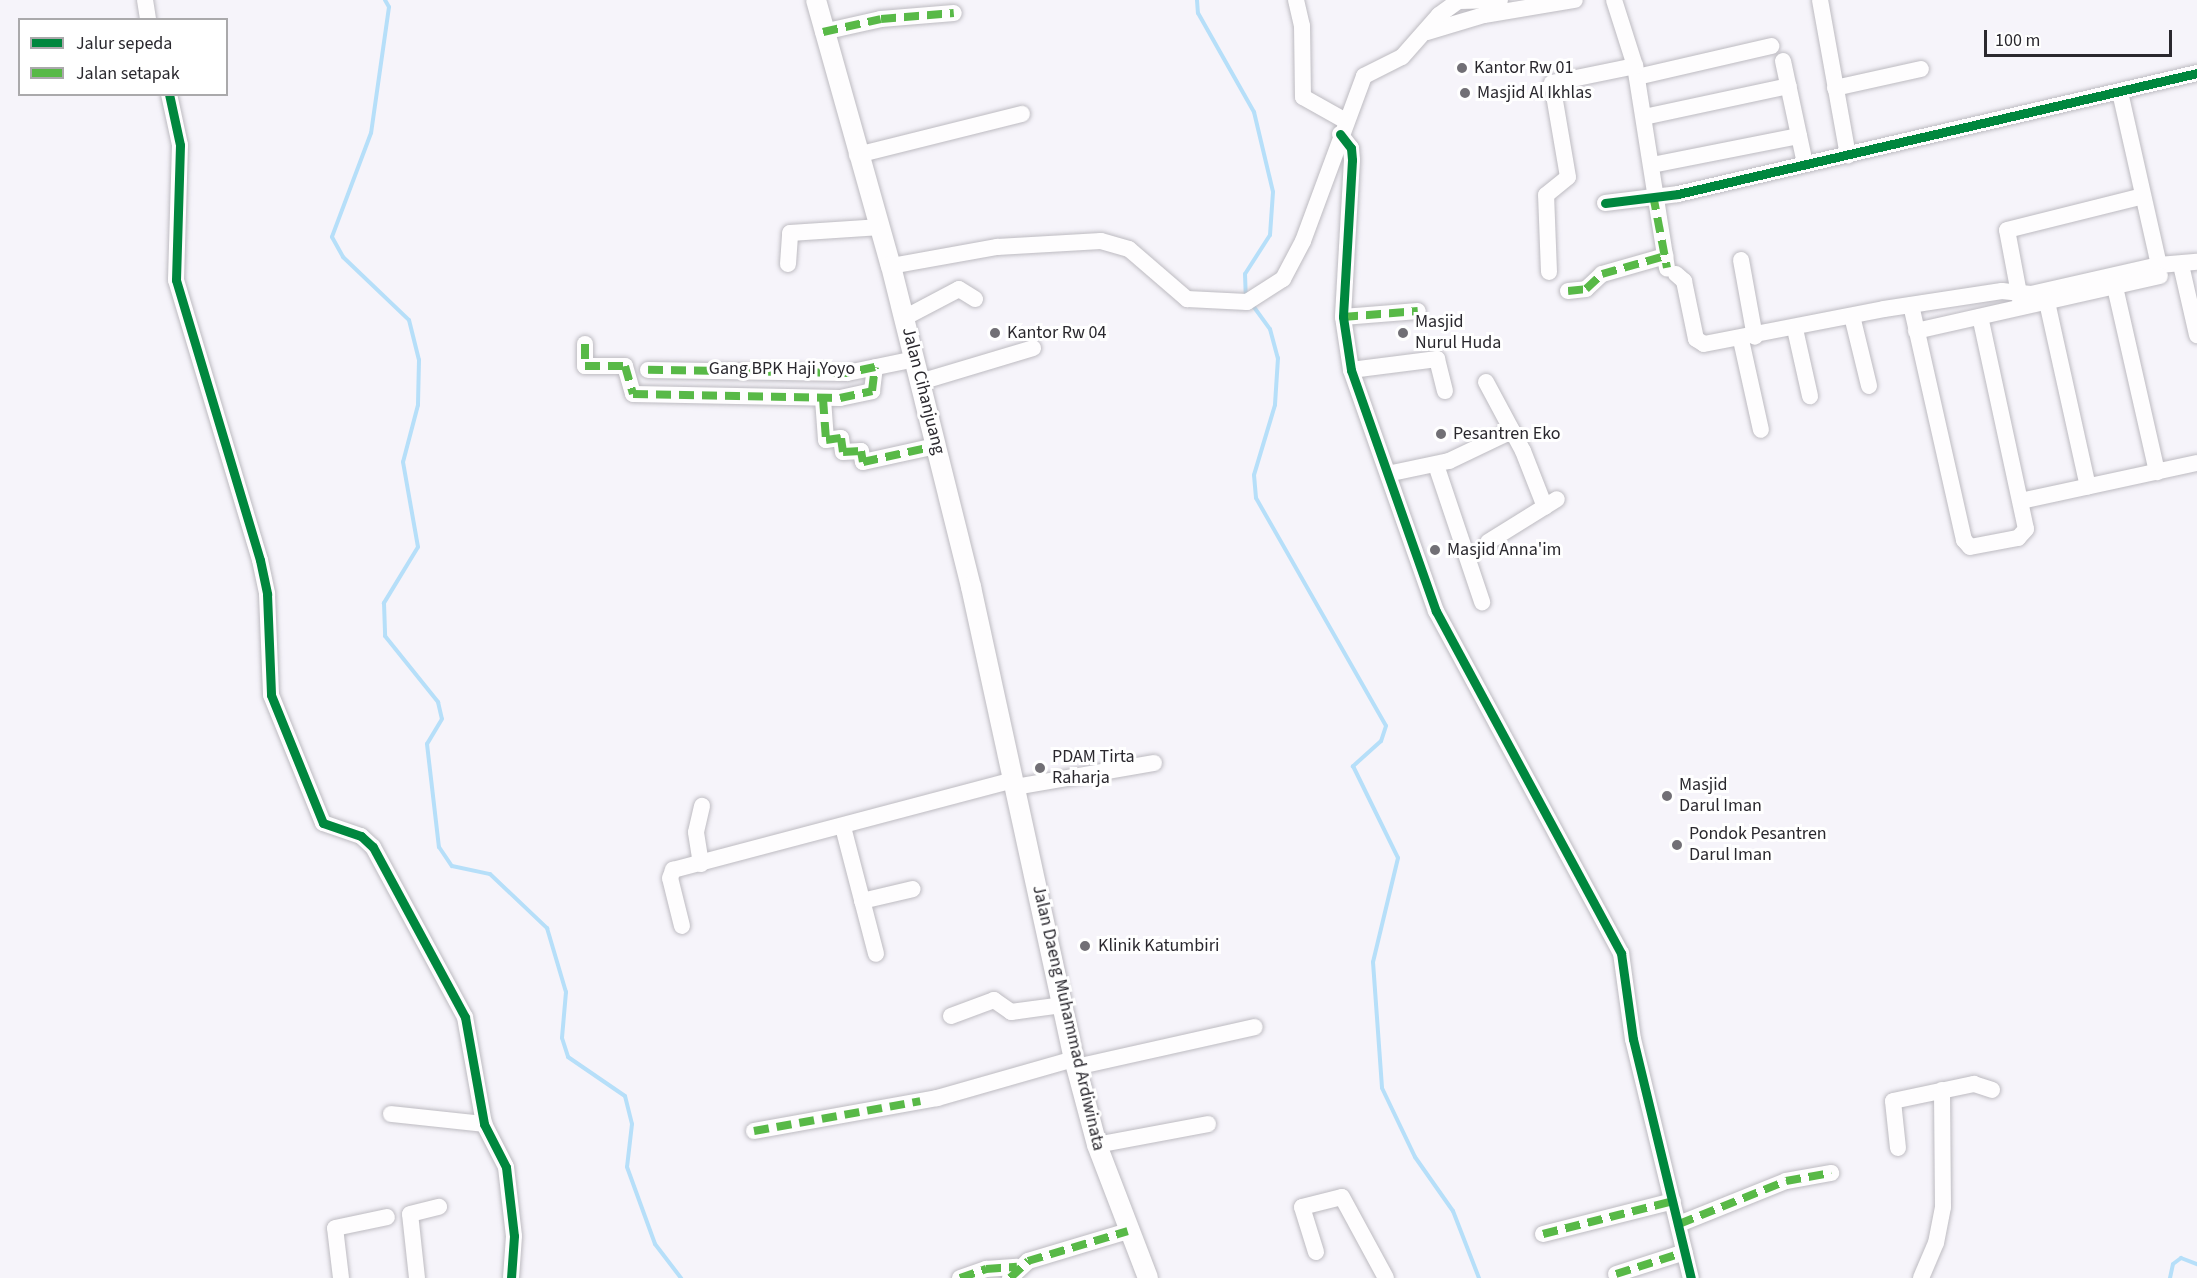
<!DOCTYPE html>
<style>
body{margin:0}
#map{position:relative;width:2197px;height:1278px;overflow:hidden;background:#f6f4fa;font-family:"Source Sans 3",sans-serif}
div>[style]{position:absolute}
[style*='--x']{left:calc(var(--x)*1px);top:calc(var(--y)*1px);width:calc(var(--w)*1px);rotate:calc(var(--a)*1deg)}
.stream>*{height:4px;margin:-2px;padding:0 2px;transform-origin:2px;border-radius:2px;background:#b6dff9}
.roads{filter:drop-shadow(0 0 2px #bdbbc1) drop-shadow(0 0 2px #bdbbc1)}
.minor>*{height:16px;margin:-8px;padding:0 8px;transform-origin:8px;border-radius:8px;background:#fefdfe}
.major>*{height:20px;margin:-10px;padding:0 10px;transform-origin:10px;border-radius:10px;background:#fefdfe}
.quiet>*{height:8px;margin-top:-4px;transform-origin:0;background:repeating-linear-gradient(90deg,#58b947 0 15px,transparent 0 23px)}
.cycleway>*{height:9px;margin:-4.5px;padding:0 4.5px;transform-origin:4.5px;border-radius:4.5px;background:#00873e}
.dots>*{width:16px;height:16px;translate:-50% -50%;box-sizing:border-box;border:3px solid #fff;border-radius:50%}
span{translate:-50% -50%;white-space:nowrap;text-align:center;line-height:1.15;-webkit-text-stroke:6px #fff;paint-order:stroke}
.poi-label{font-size:18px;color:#2a282e}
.left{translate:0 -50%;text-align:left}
.street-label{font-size:18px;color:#2a282e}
.legend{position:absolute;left:18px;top:18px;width:210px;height:78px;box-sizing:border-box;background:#fff;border:2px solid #aaa9ab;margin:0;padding:8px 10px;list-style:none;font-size:18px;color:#2a282e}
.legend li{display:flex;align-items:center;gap:12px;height:30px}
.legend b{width:30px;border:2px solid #aaa9ab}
.scale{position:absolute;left:1984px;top:30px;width:188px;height:27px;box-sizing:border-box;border:3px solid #2a282e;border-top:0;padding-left:8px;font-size:18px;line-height:21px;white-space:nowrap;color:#2a282e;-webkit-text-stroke:4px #fff;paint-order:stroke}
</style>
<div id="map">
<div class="stream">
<div style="--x:385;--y:0;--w:8;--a:60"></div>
<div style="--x:389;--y:7;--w:127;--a:98.1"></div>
<div style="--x:371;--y:133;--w:111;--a:110.6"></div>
<div style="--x:332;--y:237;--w:23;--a:61"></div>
<div style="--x:343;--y:257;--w:91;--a:43.7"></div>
<div style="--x:409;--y:320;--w:41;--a:76"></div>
<div style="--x:419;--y:360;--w:45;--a:91.3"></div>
<div style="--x:418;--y:405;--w:59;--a:104.7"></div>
<div style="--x:403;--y:462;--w:86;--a:80"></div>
<div style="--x:418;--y:547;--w:66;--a:121.3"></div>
<div style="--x:384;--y:603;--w:33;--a:88"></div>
<div style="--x:385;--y:636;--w:85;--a:51.2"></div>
<div style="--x:438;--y:702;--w:17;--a:77"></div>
<div style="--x:442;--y:719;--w:29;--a:121"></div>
<div style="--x:427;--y:744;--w:104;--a:83.4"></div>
<div style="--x:439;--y:847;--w:23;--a:56"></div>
<div style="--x:452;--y:866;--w:39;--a:12"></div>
<div style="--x:490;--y:874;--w:79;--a:43.5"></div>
<div style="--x:547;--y:928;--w:67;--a:73.5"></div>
<div style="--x:566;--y:992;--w:46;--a:95"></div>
<div style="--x:562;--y:1038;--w:20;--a:72"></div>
<div style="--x:568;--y:1057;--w:69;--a:34.4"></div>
<div style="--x:625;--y:1096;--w:29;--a:76"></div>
<div style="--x:632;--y:1124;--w:43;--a:96.6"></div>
<div style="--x:627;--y:1167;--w:82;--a:70"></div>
<div style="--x:655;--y:1244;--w:43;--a:52.6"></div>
<div style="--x:1197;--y:0;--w:13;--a:86"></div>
<div style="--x:1198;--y:13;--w:114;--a:60.5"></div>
<div style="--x:1254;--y:112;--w:82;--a:76.6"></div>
<div style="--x:1273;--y:192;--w:43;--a:94"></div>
<div style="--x:1270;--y:235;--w:46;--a:122.7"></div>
<div style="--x:1245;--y:274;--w:23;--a:88"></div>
<div style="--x:1251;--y:303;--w:32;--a:54"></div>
<div style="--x:1270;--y:329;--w:30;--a:75"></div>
<div style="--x:1278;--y:358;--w:47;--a:93.7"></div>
<div style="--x:1275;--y:405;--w:73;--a:106.7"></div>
<div style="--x:1254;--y:475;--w:23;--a:85"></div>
<div style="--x:1256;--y:498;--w:262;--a:60.3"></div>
<div style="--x:1386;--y:726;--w:16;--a:108"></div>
<div style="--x:1381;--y:741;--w:38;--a:138"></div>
<div style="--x:1353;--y:766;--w:102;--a:63.9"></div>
<div style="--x:1398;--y:858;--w:107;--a:103.5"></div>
<div style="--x:1373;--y:962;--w:126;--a:85.9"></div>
<div style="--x:1382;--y:1088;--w:76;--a:64.4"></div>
<div style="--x:1415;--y:1157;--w:66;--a:54.9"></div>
<div style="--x:1453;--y:1211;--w:72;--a:68.8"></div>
<div style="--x:2170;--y:1278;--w:14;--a:-78"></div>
<div style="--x:2173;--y:1264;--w:10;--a:-37"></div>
<div style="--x:2181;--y:1258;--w:17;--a:21"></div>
</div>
<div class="roads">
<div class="minor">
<div style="--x:145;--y:0;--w:20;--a:81"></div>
<div style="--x:1296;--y:0;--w:27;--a:77"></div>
<div style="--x:1302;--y:26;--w:71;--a:89.2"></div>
<div style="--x:1303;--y:97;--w:47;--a:29.3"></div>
<div style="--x:1614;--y:0;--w:69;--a:72.3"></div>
<div style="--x:1635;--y:66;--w:205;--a:81"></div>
<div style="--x:1820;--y:0;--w:158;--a:79.8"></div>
<div style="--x:1459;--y:1;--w:41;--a:-1.4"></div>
<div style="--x:823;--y:32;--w:59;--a:-12.6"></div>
<div style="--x:881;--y:19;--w:73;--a:-4.7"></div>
<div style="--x:1427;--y:32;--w:59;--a:-16.6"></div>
<div style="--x:1484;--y:15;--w:92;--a:-9.4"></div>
<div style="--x:1783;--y:61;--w:100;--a:77.9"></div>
<div style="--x:1637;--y:77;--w:138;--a:-13"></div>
<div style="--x:1835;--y:88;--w:88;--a:-12.5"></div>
<div style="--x:2120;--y:92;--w:177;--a:77.3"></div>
<div style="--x:169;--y:94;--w:52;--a:77.8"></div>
<div style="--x:180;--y:145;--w:135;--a:91.7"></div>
<div style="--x:176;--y:280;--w:292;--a:73.3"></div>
<div style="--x:260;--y:560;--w:35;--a:78"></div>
<div style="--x:267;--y:594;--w:101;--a:87.7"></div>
<div style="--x:271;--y:695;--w:138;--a:67.9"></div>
<div style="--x:323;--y:823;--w:40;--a:18.9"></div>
<div style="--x:361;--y:836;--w:16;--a:43"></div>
<div style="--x:373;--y:847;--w:193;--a:61.6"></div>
<div style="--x:465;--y:1017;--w:109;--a:79.9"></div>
<div style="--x:484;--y:1124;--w:48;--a:62.9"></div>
<div style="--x:506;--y:1167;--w:69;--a:83.4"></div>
<div style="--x:514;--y:1236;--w:42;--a:94.1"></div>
<div style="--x:1644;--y:117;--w:148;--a:-12.1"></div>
<div style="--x:1340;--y:134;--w:18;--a:52"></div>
<div style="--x:1351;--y:148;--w:12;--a:85"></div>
<div style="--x:1352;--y:160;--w:157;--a:93.3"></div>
<div style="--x:1343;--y:317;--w:54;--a:81.4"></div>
<div style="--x:1351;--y:370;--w:256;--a:70.6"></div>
<div style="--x:1436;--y:611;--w:389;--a:61.6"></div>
<div style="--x:1621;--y:953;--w:87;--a:82.1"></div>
<div style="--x:1633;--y:1039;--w:246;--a:76.4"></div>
<div style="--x:857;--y:155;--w:170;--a:-14"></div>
<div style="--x:1652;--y:165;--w:150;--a:-11.2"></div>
<div style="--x:1605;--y:203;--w:74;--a:-7"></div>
<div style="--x:1678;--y:194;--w:533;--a:-13.12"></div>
<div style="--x:1741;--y:260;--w:78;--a:79.7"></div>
<div style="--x:788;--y:264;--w:31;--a:-86"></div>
<div style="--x:790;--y:233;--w:91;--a:-3.8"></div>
<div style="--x:2181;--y:265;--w:72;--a:77.1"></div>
<div style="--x:891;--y:266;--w:108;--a:-10.2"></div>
<div style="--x:997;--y:247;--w:104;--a:-3.3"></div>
<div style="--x:1101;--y:241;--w:29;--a:16"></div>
<div style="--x:1129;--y:249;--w:77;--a:40.8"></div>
<div style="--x:1187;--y:299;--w:60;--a:2.9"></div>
<div style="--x:1247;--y:302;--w:43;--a:-32.6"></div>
<div style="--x:1283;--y:279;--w:43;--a:-62.2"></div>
<div style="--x:1303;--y:241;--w:176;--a:-69.7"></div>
<div style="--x:1364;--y:76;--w:42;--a:-26.6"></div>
<div style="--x:1402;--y:57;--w:56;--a:-48.6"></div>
<div style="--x:1439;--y:15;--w:26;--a:-36"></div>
<div style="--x:1549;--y:272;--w:77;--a:-92.2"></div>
<div style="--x:1546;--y:195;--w:28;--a:-39"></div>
<div style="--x:1568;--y:177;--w:95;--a:-99.7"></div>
<div style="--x:1552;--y:83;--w:85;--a:-11.6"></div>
<div style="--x:1676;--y:274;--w:11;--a:41"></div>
<div style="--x:1684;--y:281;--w:59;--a:78.3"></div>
<div style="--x:1696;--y:339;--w:9;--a:32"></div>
<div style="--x:1704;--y:344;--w:183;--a:-11"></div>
<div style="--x:1884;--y:309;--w:119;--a:-8.7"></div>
<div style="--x:2002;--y:291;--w:29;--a:6"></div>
<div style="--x:2031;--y:294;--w:131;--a:-12.8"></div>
<div style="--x:2159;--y:265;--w:38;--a:-5"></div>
<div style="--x:2115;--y:287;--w:190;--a:77.2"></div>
<div style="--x:1568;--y:291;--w:18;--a:-6"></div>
<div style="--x:1586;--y:289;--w:22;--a:-43"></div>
<div style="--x:1602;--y:274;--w:66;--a:-15.9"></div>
<div style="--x:2047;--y:302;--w:189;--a:77.5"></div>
<div style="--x:2021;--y:304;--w:75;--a:-100.7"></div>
<div style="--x:2007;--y:230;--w:140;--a:-14"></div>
<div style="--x:1911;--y:305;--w:241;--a:77.3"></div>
<div style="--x:1964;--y:540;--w:9;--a:49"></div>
<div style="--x:1970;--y:547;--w:49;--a:-10.6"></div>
<div style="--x:2018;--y:538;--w:12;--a:-48"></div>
<div style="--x:2026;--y:529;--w:217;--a:-102.2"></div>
<div style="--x:1852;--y:316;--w:72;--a:76.3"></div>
<div style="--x:1343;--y:317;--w:75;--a:-4.6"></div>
<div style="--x:904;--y:318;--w:62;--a:-27.8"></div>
<div style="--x:959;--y:289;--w:19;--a:32"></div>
<div style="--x:1795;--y:329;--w:69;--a:77.4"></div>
<div style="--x:1916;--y:331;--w:250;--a:-12.7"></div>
<div style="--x:1741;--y:340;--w:92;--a:77.5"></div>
<div style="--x:585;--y:344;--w:22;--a:90"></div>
<div style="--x:585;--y:366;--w:40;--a:0"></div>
<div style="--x:625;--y:366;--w:29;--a:74"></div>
<div style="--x:633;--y:394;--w:207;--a:1.1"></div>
<div style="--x:840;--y:398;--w:33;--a:-12"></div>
<div style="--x:872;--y:391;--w:24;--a:-83"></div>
<div style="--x:648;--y:370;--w:199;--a:0.9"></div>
<div style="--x:847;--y:373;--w:69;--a:-11.6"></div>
<div style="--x:1351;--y:370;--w:87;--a:-7.3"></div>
<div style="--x:1437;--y:359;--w:33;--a:76"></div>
<div style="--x:920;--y:382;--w:118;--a:-16.7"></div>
<div style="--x:1486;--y:382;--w:78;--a:61.8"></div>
<div style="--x:1523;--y:451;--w:60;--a:68.6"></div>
<div style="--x:823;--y:399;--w:41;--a:85.8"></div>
<div style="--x:826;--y:440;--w:15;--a:-8"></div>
<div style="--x:841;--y:438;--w:14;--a:82"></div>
<div style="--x:843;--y:452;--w:18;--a:-3"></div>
<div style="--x:861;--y:451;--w:11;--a:80"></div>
<div style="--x:863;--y:462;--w:75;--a:-12.4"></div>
<div style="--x:1436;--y:465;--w:145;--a:71.4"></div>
<div style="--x:1392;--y:473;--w:58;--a:-11.9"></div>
<div style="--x:1449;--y:461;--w:70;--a:-25.5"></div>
<div style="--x:2021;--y:501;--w:180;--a:-12.2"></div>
<div style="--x:1488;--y:542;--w:81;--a:-31.9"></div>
<div style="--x:1015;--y:787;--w:141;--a:-9.8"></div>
<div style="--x:843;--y:827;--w:131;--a:75.4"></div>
<div style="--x:701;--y:864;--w:32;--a:-99"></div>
<div style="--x:696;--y:832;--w:27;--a:-77"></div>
<div style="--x:862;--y:901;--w:52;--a:-13.2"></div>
<div style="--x:682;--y:926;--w:49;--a:-104"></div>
<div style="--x:670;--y:878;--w:9;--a:-69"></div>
<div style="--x:673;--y:870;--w:353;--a:-14.8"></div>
<div style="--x:951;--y:1016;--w:46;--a:-20.4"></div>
<div style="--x:994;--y:1000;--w:21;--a:35"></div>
<div style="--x:1011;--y:1012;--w:51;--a:-7.8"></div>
<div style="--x:1076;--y:1067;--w:183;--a:-12.6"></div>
<div style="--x:391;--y:1114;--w:94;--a:6.1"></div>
<div style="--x:754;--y:1131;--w:186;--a:-10.2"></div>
<div style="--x:937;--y:1098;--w:142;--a:-15.9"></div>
<div style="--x:1097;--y:1145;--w:113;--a:-10.7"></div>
<div style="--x:1898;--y:1148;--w:47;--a:-96.1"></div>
<div style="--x:1893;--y:1101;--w:83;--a:-11.9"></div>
<div style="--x:1974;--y:1084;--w:19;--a:18"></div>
<div style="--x:1679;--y:1224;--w:115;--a:-21.9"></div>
<div style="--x:1786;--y:1181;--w:46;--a:-10.1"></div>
<div style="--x:1543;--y:1234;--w:134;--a:-14.2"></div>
<div style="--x:1316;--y:1252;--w:47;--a:-107.3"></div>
<div style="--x:1302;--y:1207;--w:41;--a:-14"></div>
<div style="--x:1342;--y:1197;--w:92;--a:61.5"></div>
<div style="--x:1616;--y:1274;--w:72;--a:-17.7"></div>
<div style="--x:341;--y:1278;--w:50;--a:-96.8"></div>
<div style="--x:335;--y:1228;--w:53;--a:-11.9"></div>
<div style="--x:417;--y:1278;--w:64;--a:-96.2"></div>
<div style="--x:410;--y:1214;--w:30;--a:-14"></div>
<div style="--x:960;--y:1278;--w:28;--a:-19"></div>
<div style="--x:986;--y:1269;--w:31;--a:-4"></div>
<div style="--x:1010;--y:1278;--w:25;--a:-43"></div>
<div style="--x:1028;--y:1261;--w:104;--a:-16.7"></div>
<div style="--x:1921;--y:1278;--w:38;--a:-67"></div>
<div style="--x:1936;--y:1243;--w:37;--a:-79"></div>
<div style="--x:1943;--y:1207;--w:117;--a:-90.5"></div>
</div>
<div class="major">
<div style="--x:816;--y:0;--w:276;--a:74.3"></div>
<div style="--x:891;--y:266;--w:331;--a:76"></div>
<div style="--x:971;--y:587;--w:483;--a:77.7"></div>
<div style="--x:1074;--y:1059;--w:89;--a:75"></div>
<div style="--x:1097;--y:1145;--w:142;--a:69"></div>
</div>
</div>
<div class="quiet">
<div style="--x:823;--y:32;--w:59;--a:-12.6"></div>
<div style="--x:881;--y:19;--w:73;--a:-4.7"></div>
<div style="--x:1653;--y:195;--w:74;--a:79.1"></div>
<div style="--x:1568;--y:291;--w:18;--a:-6"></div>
<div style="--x:1586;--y:289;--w:22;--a:-43"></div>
<div style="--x:1602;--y:274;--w:66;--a:-15.9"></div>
<div style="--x:1343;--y:317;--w:75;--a:-4.6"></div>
<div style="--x:585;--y:344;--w:22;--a:90"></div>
<div style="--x:585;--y:366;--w:40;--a:0"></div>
<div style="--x:625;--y:366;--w:29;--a:74"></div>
<div style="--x:633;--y:394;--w:207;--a:1.1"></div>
<div style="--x:840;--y:398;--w:33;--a:-12"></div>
<div style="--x:872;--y:391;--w:24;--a:-83"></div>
<div style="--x:875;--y:367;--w:29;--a:168"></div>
<div style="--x:847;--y:373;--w:199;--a:-179.1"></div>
<div style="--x:823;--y:399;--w:41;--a:85.8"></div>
<div style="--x:826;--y:440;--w:15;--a:-8"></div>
<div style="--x:841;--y:438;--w:14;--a:82"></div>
<div style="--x:843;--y:452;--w:18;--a:-3"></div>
<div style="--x:861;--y:451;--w:11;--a:80"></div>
<div style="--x:863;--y:462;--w:75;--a:-12.4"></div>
<div style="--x:754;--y:1131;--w:169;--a:-10.2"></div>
<div style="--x:1679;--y:1224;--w:115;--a:-21.9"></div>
<div style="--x:1786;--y:1181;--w:46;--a:-10.1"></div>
<div style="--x:1543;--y:1234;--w:134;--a:-14.2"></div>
<div style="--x:1616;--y:1274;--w:72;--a:-17.7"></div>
<div style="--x:960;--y:1278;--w:28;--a:-19"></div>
<div style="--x:986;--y:1269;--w:31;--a:-4"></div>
<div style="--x:1010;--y:1278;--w:25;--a:-43"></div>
<div style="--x:1028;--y:1261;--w:104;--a:-16.7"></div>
</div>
<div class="cycleway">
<div style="--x:169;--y:94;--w:52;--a:77.8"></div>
<div style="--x:180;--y:145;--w:135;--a:91.7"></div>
<div style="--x:176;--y:280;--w:292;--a:73.3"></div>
<div style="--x:260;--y:560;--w:35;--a:78"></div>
<div style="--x:267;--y:594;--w:101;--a:87.7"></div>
<div style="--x:271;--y:695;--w:138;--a:67.9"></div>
<div style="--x:323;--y:823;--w:40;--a:18.9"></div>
<div style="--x:361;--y:836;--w:16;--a:43"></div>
<div style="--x:373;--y:847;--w:193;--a:61.6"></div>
<div style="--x:465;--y:1017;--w:109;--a:79.9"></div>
<div style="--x:484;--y:1124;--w:48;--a:62.9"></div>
<div style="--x:506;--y:1167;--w:69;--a:83.4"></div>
<div style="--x:514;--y:1236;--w:42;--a:94.1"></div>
<div style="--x:1340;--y:134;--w:18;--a:52"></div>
<div style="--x:1351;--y:148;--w:12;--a:85"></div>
<div style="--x:1352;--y:160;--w:157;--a:93.3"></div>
<div style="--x:1343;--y:317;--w:54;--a:81.4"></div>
<div style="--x:1351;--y:370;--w:256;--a:70.6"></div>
<div style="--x:1436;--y:611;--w:389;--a:61.6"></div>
<div style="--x:1621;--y:953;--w:87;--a:82.1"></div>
<div style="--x:1633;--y:1039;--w:246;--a:76.4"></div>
<div style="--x:1605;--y:203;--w:74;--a:-7"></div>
<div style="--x:1678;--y:194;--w:533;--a:-13.12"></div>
</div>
<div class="dots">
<div style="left:1462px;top:68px;background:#716f75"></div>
<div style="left:1465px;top:93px;background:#716f75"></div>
<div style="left:995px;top:333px;background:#716f75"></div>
<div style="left:1403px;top:333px;background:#716f75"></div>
<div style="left:1441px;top:434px;background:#716f75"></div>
<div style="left:1435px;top:550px;background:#716f75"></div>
<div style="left:1040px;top:768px;background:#716f75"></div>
<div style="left:1667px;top:796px;background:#716f75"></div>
<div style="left:1677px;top:845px;background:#716f75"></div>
<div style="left:1085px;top:946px;background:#716f75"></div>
</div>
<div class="poi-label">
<span class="left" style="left:1474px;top:68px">Kantor Rw 01</span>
<span class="left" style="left:1477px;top:93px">Masjid Al Ikhlas</span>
<span class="left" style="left:1415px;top:333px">Masjid<br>Nurul Huda</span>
<span class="left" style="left:1007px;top:333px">Kantor Rw 04</span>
<span class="left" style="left:1453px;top:434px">Pesantren Eko</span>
<span class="left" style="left:1447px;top:550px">Masjid Anna'im</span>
<span class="left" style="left:1052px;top:768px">PDAM Tirta<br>Raharja</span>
<span class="left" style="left:1679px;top:796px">Masjid<br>Darul Iman</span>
<span class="left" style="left:1689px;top:845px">Pondok Pesantren<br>Darul Iman</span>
<span class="left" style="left:1098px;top:946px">Klinik Katumbiri</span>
</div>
<div class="street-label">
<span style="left:782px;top:369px">Gang BPK Haji Yoyo</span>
<span style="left:923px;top:391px;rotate:76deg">Jalan Cihanjuang</span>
<span style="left:1068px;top:1018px;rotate:77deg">Jalan Daeng Muhammad Ardiwinata</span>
</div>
<ul class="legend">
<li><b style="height:8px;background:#00873e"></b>Jalur sepeda</li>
<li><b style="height:8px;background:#58b947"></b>Jalan setapak</li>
</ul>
<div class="scale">100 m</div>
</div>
